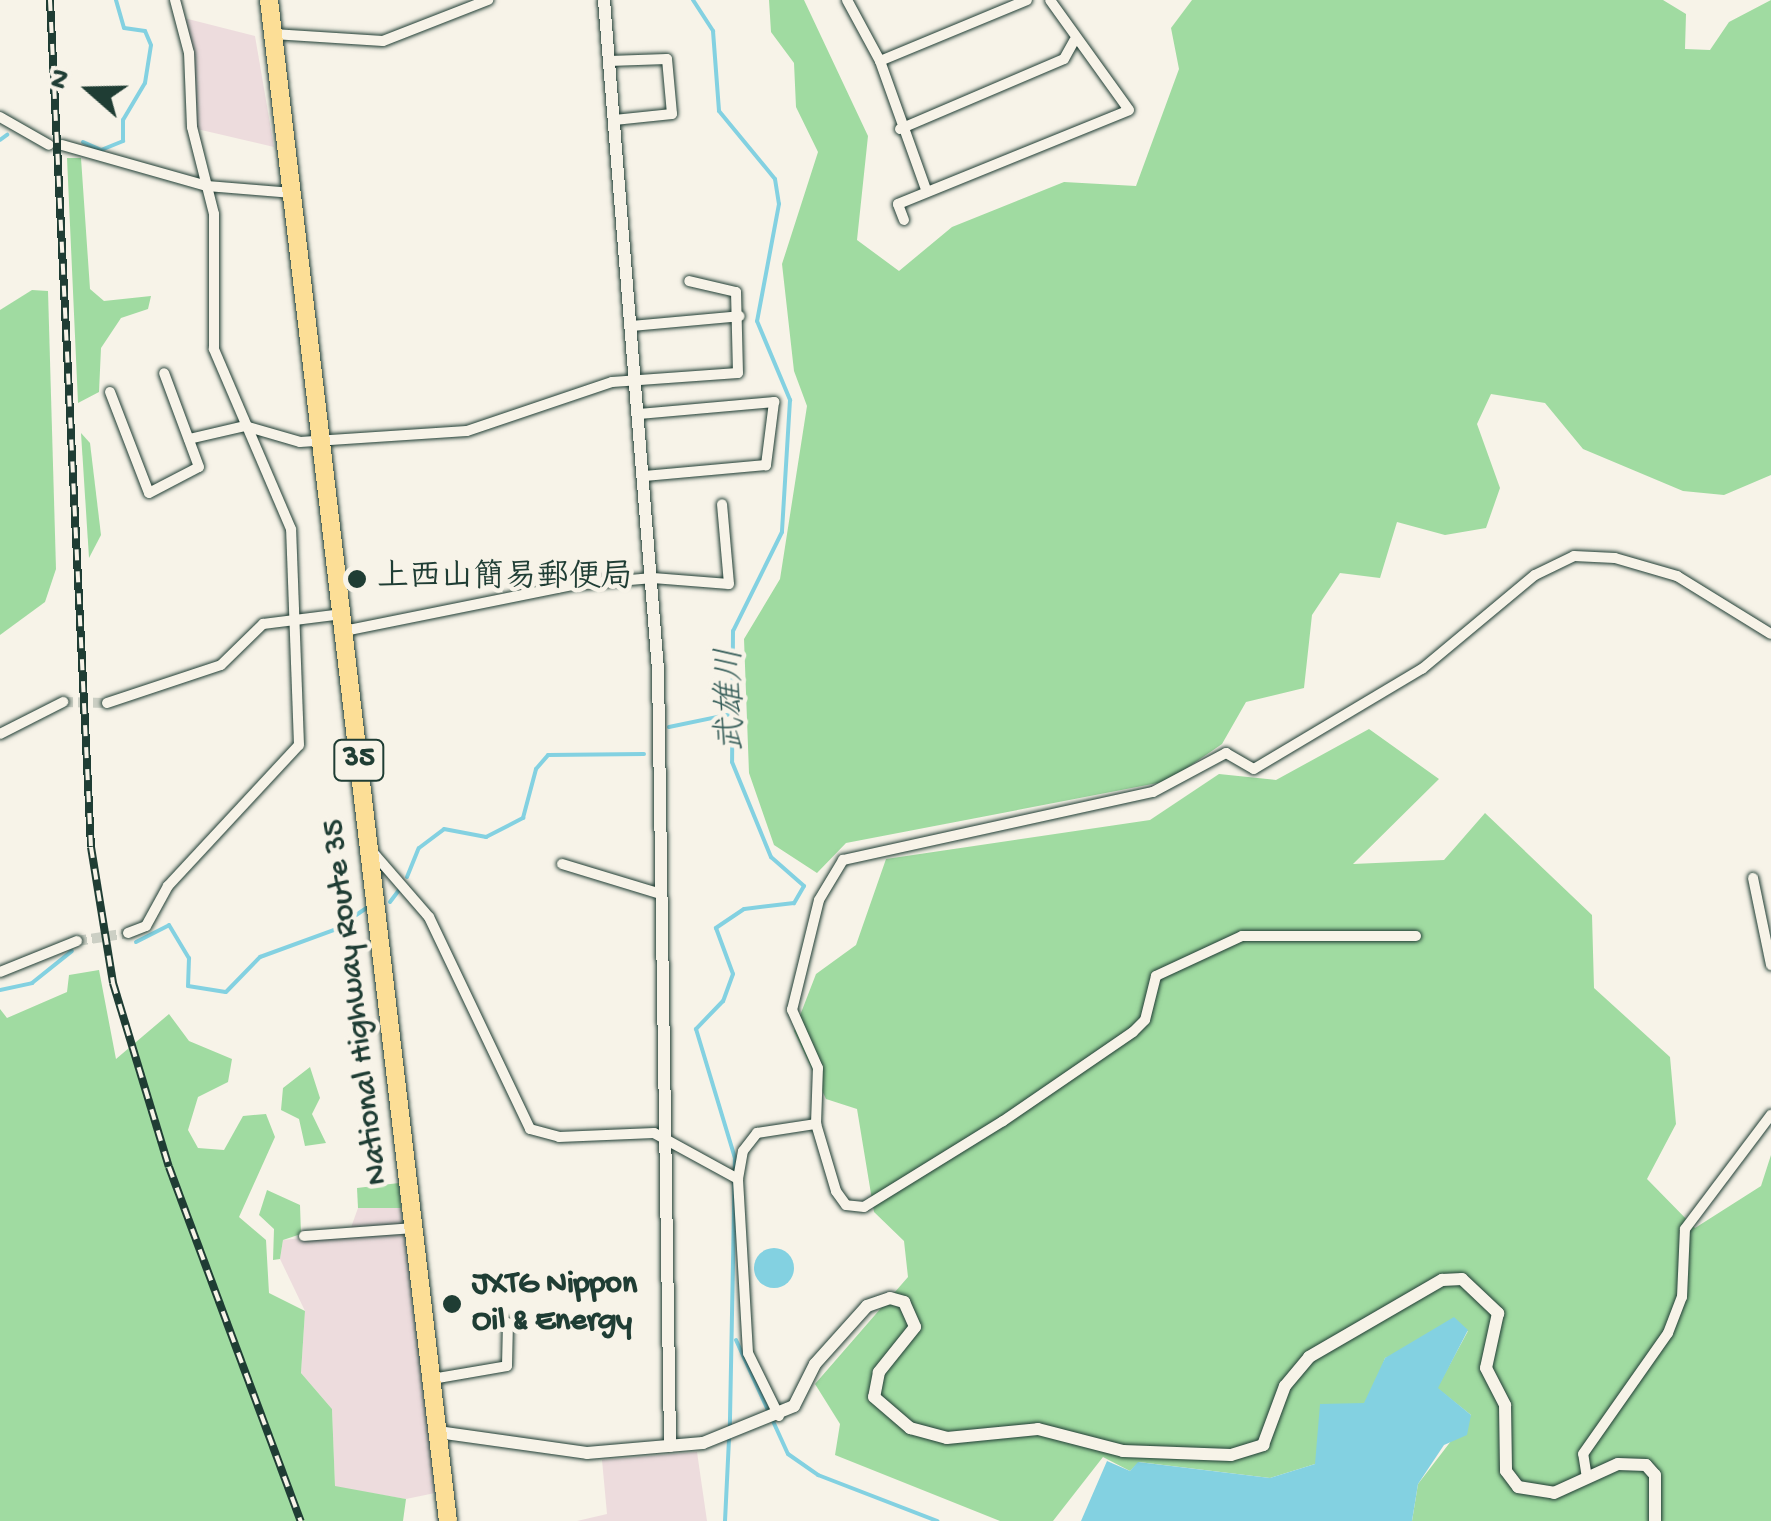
<!DOCTYPE html>
<meta charset="utf-8">
<style>
body{margin:0}
#map{position:relative;width:1771px;height:1521px;overflow:hidden;background:#f7f3e8;font-family:"Gochi Hand","Klee One",sans-serif}
div>[style]{position:absolute}
[style*='--x']{left:calc(var(--x)*1px);top:calc(var(--y)*1px);width:calc(var(--w)*1px);rotate:calc(var(--a)*1deg)}
.built>*{inset:0;background:#eddcdd}
.green>*{inset:0;background:#a0dba1}
.water>*{inset:0;background:#83d1e1}
.round{border-radius:50%}
.stream>*{height:4px;margin:-2px;padding:0 2px;transform-origin:2px;border-radius:2px;background:#83d1e1}
.minor-tunnel>*{height:10px;margin-top:-5px;transform-origin:0;background:repeating-linear-gradient(90deg,#cccfc4 0 10px,transparent 0 15px)}
.roads{filter:drop-shadow(0 0 2px #1f3d34) drop-shadow(0 0 2px #1f3d34)}
.minor>*{height:10px;margin:-5px;padding:0 5px;transform-origin:5px;border-radius:5px;background:#f7f3e8}
.tertiary>*{height:12px;margin:-6px;padding:0 6px;transform-origin:6px;border-radius:6px;background:#f7f3e8}
.trunk>*{height:18px;margin:-9px;padding:0 9px;transform-origin:9px;border-radius:9px;background:#fcde96}
.rail>*{height:8px;margin-top:-4px;transform-origin:0;background:repeating-linear-gradient(90deg,#f7f3e8 0 11px,#1f3d34 0 22px);box-sizing:border-box;border-block:2px solid #1f3d34}
.dots>*{width:28px;height:28px;translate:-50% -50%;box-sizing:border-box;border:5px solid #f7f3e8;border-radius:50%}
span{translate:-50% -50%;white-space:nowrap;text-align:center;line-height:1.15;-webkit-text-stroke:9px #f7f3e8;paint-order:stroke}
.shield-label span{padding:2px 8px;background:#f7f3e8;border:2px solid;border-radius:8px;-webkit-text-stroke-width:0}
.shield-label{font-size:30px;color:#1f3d34;font-weight:700}
.poi-label{font-size:32px;color:#1f3d34;font-weight:700}
.left{translate:0 -50%;text-align:left}
.street-label{font-size:32px;color:#1f3d34}
.water-label{font-size:35px;color:#335b57;font-style:italic}
.north{position:absolute;left:40px;top:40px;width:100px;height:100px;-webkit-text-stroke:8px #f7f3e8;paint-order:stroke;rotate:290deg;font-size:28px;font-weight:700;line-height:40px;text-align:center;color:#1f3d34}
.north::after{content:'';display:block;margin:auto;width:35px;height:45px;background:#1f3d34;clip-path:polygon(50% 0,100% 100%,50% 72%,0 100%)}
</style>
<div id="map">
<div class="built">
<div style="clip-path:polygon(184px 18px,255px 36px,274px 147px,197px 129px)"></div>
<div style="clip-path:polygon(358px 1208px,401px 1208px,435px 1493px,406px 1499px,335px 1487px,332px 1409px,301px 1373px,305px 1311px,280px 1259px,283px 1240px,349px 1233px)"></div>
<div style="clip-path:polygon(697px 1452px,707px 1521px,577px 1521px,607px 1514px,602px 1460px)"></div>
</div>
<div class="green">
<div style="clip-path:polygon(769px 0,804px 0,868px 136px,857px 240px,899px 271px,952px 227px,1064px 182px,1136px 186px,1179px 69px,1171px 28px,1192px 0,1663px 0,1686px 14px,1685px 49px,1710px 50px,1729px 22px,1771px 0,1771px 475px,1724px 495px,1683px 491px,1583px 449px,1545px 403px,1491px 394px,1477px 424px,1500px 488px,1486px 528px,1445px 535px,1397px 522px,1380px 578px,1340px 573px,1312px 615px,1304px 688px,1246px 702px,1222px 744px,1168px 781px,846px 843px,817px 873px,774px 845px,749px 773px,744px 639px,780px 579px,807px 406px,794px 371px,782px 264px,818px 152px,796px 107px,794px 63px,771px 32px)"></div>
<div style="clip-path:polygon(67px 158px,81px 158px,90px 289px,104px 301px,151px 296px,148px 309px,121px 318px,101px 348px,99px 392px,78px 403px)"></div>
<div style="clip-path:polygon(32px 290px,48px 291px,56px 569px,45px 602px,0 635px,0 310px)"></div>
<div style="clip-path:polygon(81px 433px,90px 443px,101px 535px,89px 558px)"></div>
<div style="clip-path:polygon(1369px 729px,1439px 779px,1353px 864px,1444px 860px,1485px 813px,1592px 915px,1594px 988px,1670px 1057px,1676px 1124px,1647px 1179px,1695px 1228px,1761px 1186px,1771px 1155px,1771px 1521px,1412px 1521px,1418px 1484px,1471px 1415px,1437px 1388px,1468px 1331px,1385px 1358px,1372px 1396px,1315px 1464px,1270px 1478px,1139px 1462px,1130px 1471px,1103px 1457px,1053px 1521px,1000px 1521px,835px 1455px,840px 1424px,815px 1384px,908px 1277px,904px 1241px,874px 1212px,857px 1109px,826px 1099px,794px 1031px,816px 974px,856px 945px,886px 859px,1150px 820px,1219px 774px,1276px 780px)"></div>
<div style="clip-path:polygon(99px 970px,116px 1059px,169px 1014px,189px 1041px,232px 1059px,228px 1082px,198px 1097px,188px 1130px,198px 1148px,224px 1150px,243px 1116px,266px 1114px,275px 1137px,239px 1217px,266px 1240px,269px 1293px,305px 1311px,301px 1373px,332px 1409px,335px 1486px,406px 1499px,403px 1521px,0 1521px,0 1009px,7px 1018px,67px 992px,69px 975px)"></div>
<div style="clip-path:polygon(310px 1067px,320px 1098px,312px 1114px,326px 1143px,305px 1146px,299px 1119px,281px 1110px,283px 1088px)"></div>
<div style="clip-path:polygon(399px 1183px,401px 1208px,358px 1208px,357px 1188px)"></div>
<div style="clip-path:polygon(267px 1190px,300px 1205px,301px 1234px,283px 1240px,280px 1259px,273px 1260px,274px 1229px,259px 1215px)"></div>
</div>
<div class="water">
<div class="round" style="left:754px;top:1248px;width:40px;height:40px"></div>
<div style="clip-path:polygon(1454px 1317px,1468px 1330px,1438px 1388px,1471px 1415px,1467px 1435px,1444px 1445px,1418px 1484px,1412px 1521px,1081px 1521px,1107px 1461px,1130px 1471px,1138px 1462px,1270px 1478px,1315px 1464px,1320px 1404px,1364px 1403px,1385px 1358px)"></div>
</div>
<div class="stream">
<div style="--x:693;--y:0;--w:37;--a:57"></div>
<div style="--x:713;--y:31;--w:80;--a:85.7"></div>
<div style="--x:719;--y:111;--w:88;--a:50.5"></div>
<div style="--x:775;--y:179;--w:25;--a:81"></div>
<div style="--x:779;--y:204;--w:119;--a:100.6"></div>
<div style="--x:757;--y:321;--w:86;--a:67.3"></div>
<div style="--x:790;--y:400;--w:132;--a:93.5"></div>
<div style="--x:782;--y:532;--w:110;--a:116.3"></div>
<div style="--x:733;--y:631;--w:131;--a:90.4"></div>
<div style="--x:732;--y:762;--w:103;--a:67.7"></div>
<div style="--x:771;--y:857;--w:44;--a:41.3"></div>
<div style="--x:804;--y:886;--w:20;--a:120"></div>
<div style="--x:794;--y:903;--w:50;--a:173.2"></div>
<div style="--x:744;--y:909;--w:34;--a:146"></div>
<div style="--x:716;--y:928;--w:49;--a:69.7"></div>
<div style="--x:733;--y:974;--w:29;--a:110"></div>
<div style="--x:723;--y:1001;--w:39;--a:134"></div>
<div style="--x:696;--y:1029;--w:135;--a:73.2"></div>
<div style="--x:735;--y:1158;--w:271;--a:91.1"></div>
<div style="--x:0;--y:140;--w:9;--a:-36"></div>
<div style="--x:83;--y:142;--w:20;--a:24"></div>
<div style="--x:101;--y:150;--w:24;--a:-22"></div>
<div style="--x:123;--y:141;--w:21;--a:-90"></div>
<div style="--x:123;--y:120;--w:43;--a:-59.3"></div>
<div style="--x:145;--y:83;--w:38;--a:-81"></div>
<div style="--x:151;--y:45;--w:15;--a:-113"></div>
<div style="--x:145;--y:31;--w:21;--a:-172"></div>
<div style="--x:124;--y:28;--w:29;--a:-106"></div>
<div style="--x:669;--y:727;--w:68;--a:-11.8"></div>
<div style="--x:407;--y:877;--w:31;--a:-68"></div>
<div style="--x:419;--y:848;--w:31;--a:-37"></div>
<div style="--x:444;--y:829;--w:43;--a:10.8"></div>
<div style="--x:486;--y:837;--w:42;--a:-27.2"></div>
<div style="--x:523;--y:818;--w:51;--a:-75.1"></div>
<div style="--x:536;--y:769;--w:18;--a:-49"></div>
<div style="--x:548;--y:755;--w:96;--a:-0.6"></div>
<div style="--x:390;--y:902;--w:15;--a:-53"></div>
<div style="--x:136;--y:942;--w:37;--a:-27"></div>
<div style="--x:169;--y:925;--w:39;--a:59"></div>
<div style="--x:189;--y:958;--w:28;--a:92"></div>
<div style="--x:188;--y:986;--w:38;--a:9"></div>
<div style="--x:226;--y:992;--w:49;--a:-45.8"></div>
<div style="--x:260;--y:957;--w:79;--a:-20"></div>
<div style="--x:334;--y:930;--w:41;--a:-34.1"></div>
<div style="--x:0;--y:990;--w:33;--a:-12"></div>
<div style="--x:32;--y:983;--w:51;--a:-38.7"></div>
<div style="--x:736;--y:1340;--w:125;--a:65.5"></div>
<div style="--x:788;--y:1454;--w:37;--a:35"></div>
<div style="--x:818;--y:1475;--w:128;--a:21.1"></div>
<div style="--x:725;--y:1521;--w:82;--a:-87.2"></div>
</div>
<div class="minor-tunnel">
<div style="--x:63;--y:702;--w:44;--a:1.3"></div>
<div style="--x:77;--y:941;--w:52;--a:-8.9"></div>
</div>
<div class="roads">
<div class="minor">
<div style="--x:847;--y:0;--w:69;--a:61.6"></div>
<div style="--x:880;--y:61;--w:139;--a:70.3"></div>
<div style="--x:273;--y:34;--w:110;--a:3.6"></div>
<div style="--x:383;--y:41;--w:113;--a:-21.3"></div>
<div style="--x:609;--y:61;--w:58;--a:-2"></div>
<div style="--x:667;--y:59;--w:55;--a:84.8"></div>
<div style="--x:672;--y:114;--w:58;--a:174.1"></div>
<div style="--x:880;--y:61;--w:159;--a:-22.5"></div>
<div style="--x:0;--y:117;--w:56;--a:29.7"></div>
<div style="--x:900;--y:129;--w:178;--a:-23.1"></div>
<div style="--x:1064;--y:59;--w:21;--a:-61"></div>
<div style="--x:62;--y:145;--w:151;--a:15.8"></div>
<div style="--x:207;--y:186;--w:86;--a:4.7"></div>
<div style="--x:904;--y:220;--w:17;--a:-111"></div>
<div style="--x:898;--y:204;--w:249;--a:-22.1"></div>
<div style="--x:1129;--y:110;--w:135;--a:-125.7"></div>
<div style="--x:631;--y:326;--w:109;--a:-5.2"></div>
<div style="--x:110;--y:392;--w:108;--a:68.9"></div>
<div style="--x:149;--y:493;--w:56;--a:-27.5"></div>
<div style="--x:199;--y:467;--w:100;--a:-110.4"></div>
<div style="--x:639;--y:414;--w:136;--a:-5.1"></div>
<div style="--x:774;--y:402;--w:64;--a:97.2"></div>
<div style="--x:766;--y:465;--w:122;--a:174.8"></div>
<div style="--x:189;--y:439;--w:57;--a:-13.1"></div>
<div style="--x:245;--y:426;--w:57;--a:16.2"></div>
<div style="--x:300;--y:442;--w:167;--a:-3.8"></div>
<div style="--x:467;--y:431;--w:153;--a:-18.7"></div>
<div style="--x:612;--y:382;--w:126;--a:-4.1"></div>
<div style="--x:738;--y:373;--w:81;--a:-91.4"></div>
<div style="--x:736;--y:292;--w:48;--a:-166.8"></div>
<div style="--x:344;--y:631;--w:234;--a:-11.4"></div>
<div style="--x:573;--y:585;--w:80;--a:-5"></div>
<div style="--x:653;--y:578;--w:76;--a:4.5"></div>
<div style="--x:729;--y:584;--w:80;--a:-95"></div>
<div style="--x:107;--y:703;--w:120;--a:-18.4"></div>
<div style="--x:221;--y:665;--w:59;--a:-44.3"></div>
<div style="--x:263;--y:624;--w:80;--a:-7.2"></div>
<div style="--x:0;--y:734;--w:71;--a:-26.9"></div>
<div style="--x:370;--y:849;--w:90;--a:49.1"></div>
<div style="--x:429;--y:917;--w:235;--a:64.5"></div>
<div style="--x:530;--y:1129;--w:30;--a:15"></div>
<div style="--x:559;--y:1137;--w:95;--a:-2.4"></div>
<div style="--x:654;--y:1133;--w:96;--a:28.7"></div>
<div style="--x:562;--y:864;--w:103;--a:16.9"></div>
<div style="--x:1753;--y:878;--w:89;--a:78.3"></div>
<div style="--x:128;--y:933;--w:19;--a:-21"></div>
<div style="--x:146;--y:926;--w:46;--a:-61.2"></div>
<div style="--x:168;--y:886;--w:192;--a:-47.1"></div>
<div style="--x:299;--y:745;--w:216;--a:-92.1"></div>
<div style="--x:291;--y:529;--w:196;--a:-113.2"></div>
<div style="--x:214;--y:349;--w:135;--a:-90"></div>
<div style="--x:214;--y:214;--w:90;--a:-104.2"></div>
<div style="--x:192;--y:127;--w:74;--a:-92.3"></div>
<div style="--x:189;--y:53;--w:55;--a:-104.8"></div>
<div style="--x:1416;--y:936;--w:174;--a:180"></div>
<div style="--x:1242;--y:936;--w:95;--a:155.1"></div>
<div style="--x:1156;--y:976;--w:45;--a:104"></div>
<div style="--x:1145;--y:1020;--w:17;--a:135"></div>
<div style="--x:1133;--y:1032;--w:158;--a:145.6"></div>
<div style="--x:1003;--y:1121;--w:163;--a:148.3"></div>
<div style="--x:864;--y:1207;--w:18;--a:-174"></div>
<div style="--x:846;--y:1205;--w:17;--a:-126"></div>
<div style="--x:836;--y:1191;--w:70;--a:-106.6"></div>
<div style="--x:816;--y:1124;--w:56;--a:-88"></div>
<div style="--x:818;--y:1068;--w:64;--a:-114.1"></div>
<div style="--x:792;--y:1010;--w:113;--a:-76.2"></div>
<div style="--x:819;--y:900;--w:47;--a:-59"></div>
<div style="--x:843;--y:860;--w:317;--a:-12.4"></div>
<div style="--x:1153;--y:792;--w:83;--a:-28.1"></div>
<div style="--x:1226;--y:753;--w:32;--a:30"></div>
<div style="--x:1254;--y:769;--w:196;--a:-30.8"></div>
<div style="--x:1422;--y:669;--w:147;--a:-39.8"></div>
<div style="--x:1535;--y:575;--w:43;--a:-26"></div>
<div style="--x:1574;--y:556;--w:41;--a:2.8"></div>
<div style="--x:1615;--y:558;--w:65;--a:16.2"></div>
<div style="--x:1677;--y:576;--w:110;--a:31.7"></div>
<div style="--x:0;--y:972;--w:83;--a:-21.9"></div>
<div style="--x:304;--y:1236;--w:109;--a:-4.2"></div>
<div style="--x:432;--y:1379;--w:76;--a:-9.8"></div>
<div style="--x:507;--y:1366;--w:43;--a:-88.7"></div>
<div style="--x:779;--y:1416;--w:70;--a:-116.2"></div>
<div style="--x:748;--y:1353;--w:174;--a:-93.3"></div>
<div style="--x:738;--y:1179;--w:28;--a:-80"></div>
<div style="--x:743;--y:1151;--w:23;--a:-52"></div>
<div style="--x:757;--y:1133;--w:60;--a:-8.7"></div>
<div style="--x:1587;--y:1478;--w:24;--a:-99"></div>
<div style="--x:1583;--y:1454;--w:148;--a:-54.9"></div>
<div style="--x:1668;--y:1333;--w:39;--a:-69"></div>
<div style="--x:1682;--y:1297;--w:68;--a:-87.5"></div>
<div style="--x:1685;--y:1229;--w:143;--a:-53"></div>
</div>
<div class="tertiary">
<div style="--x:604;--y:0;--w:672;--a:85.39"></div>
<div style="--x:658;--y:670;--w:776;--a:89.11"></div>
<div style="--x:438;--y:1432;--w:150;--a:8"></div>
<div style="--x:587;--y:1453;--w:116;--a:-4.9"></div>
<div style="--x:703;--y:1443;--w:98;--a:-22.1"></div>
<div style="--x:794;--y:1406;--w:47;--a:-63.4"></div>
<div style="--x:815;--y:1364;--w:78;--a:-48.1"></div>
<div style="--x:867;--y:1306;--w:24;--a:-19"></div>
<div style="--x:890;--y:1298;--w:15;--a:16"></div>
<div style="--x:904;--y:1302;--w:27;--a:66"></div>
<div style="--x:915;--y:1327;--w:58;--a:128.7"></div>
<div style="--x:879;--y:1372;--w:25;--a:101"></div>
<div style="--x:874;--y:1397;--w:48;--a:40.7"></div>
<div style="--x:910;--y:1428;--w:38;--a:15"></div>
<div style="--x:947;--y:1438;--w:91;--a:-5.6"></div>
<div style="--x:1038;--y:1429;--w:88;--a:14.5"></div>
<div style="--x:1123;--y:1451;--w:108;--a:2.1"></div>
<div style="--x:1231;--y:1455;--w:34;--a:-17"></div>
<div style="--x:1263;--y:1445;--w:63;--a:-69.6"></div>
<div style="--x:1285;--y:1386;--w:38;--a:-50"></div>
<div style="--x:1309;--y:1357;--w:154;--a:-30.1"></div>
<div style="--x:1442;--y:1280;--w:20;--a:-3"></div>
<div style="--x:1462;--y:1279;--w:50;--a:43.4"></div>
<div style="--x:1498;--y:1313;--w:56;--a:102.3"></div>
<div style="--x:1486;--y:1368;--w:42;--a:62.8"></div>
<div style="--x:1505;--y:1405;--w:66;--a:89.1"></div>
<div style="--x:1506;--y:1471;--w:20;--a:53"></div>
<div style="--x:1518;--y:1487;--w:36;--a:9"></div>
<div style="--x:1554;--y:1493;--w:70;--a:-24.4"></div>
<div style="--x:1618;--y:1464;--w:28;--a:2"></div>
<div style="--x:1646;--y:1465;--w:13;--a:48"></div>
<div style="--x:1655;--y:1475;--w:46;--a:90"></div>
</div>
<div class="trunk">
<div style="--x:269;--y:0;--w:1531;--a:83.29"></div>
</div>
</div>
<div class="rail">
<div style="--x:50;--y:0;--w:848;--a:87.23"></div>
<div style="--x:91;--y:847;--w:138;--a:80.8"></div>
<div style="--x:113;--y:983;--w:192;--a:73.1"></div>
<div style="--x:169;--y:1167;--w:378;--a:69.6"></div>
</div>
<div class="dots">
<div style="left:357px;top:579px;background:#1f3d34"></div>
<div style="left:452px;top:1304px;background:#1f3d34"></div>
</div>
<div class="shield-label">
<span style="left:359px;top:760px">35</span>
</div>
<div class="poi-label">
<span class="left" style="left:377px;top:579px">上西山簡易郵便局</span>
<span class="left" style="left:472px;top:1304px">JXTG Nippon<br>Oil &amp; Energy</span>
</div>
<div class="street-label">
<span style="left:357px;top:1002px;rotate:-97deg">National Highway Route 35</span>
</div>
<div class="water-label">
<span style="left:734px;top:700px;rotate:-91deg">武雄川</span>
</div>
<div class="north">N</div>
</div>
